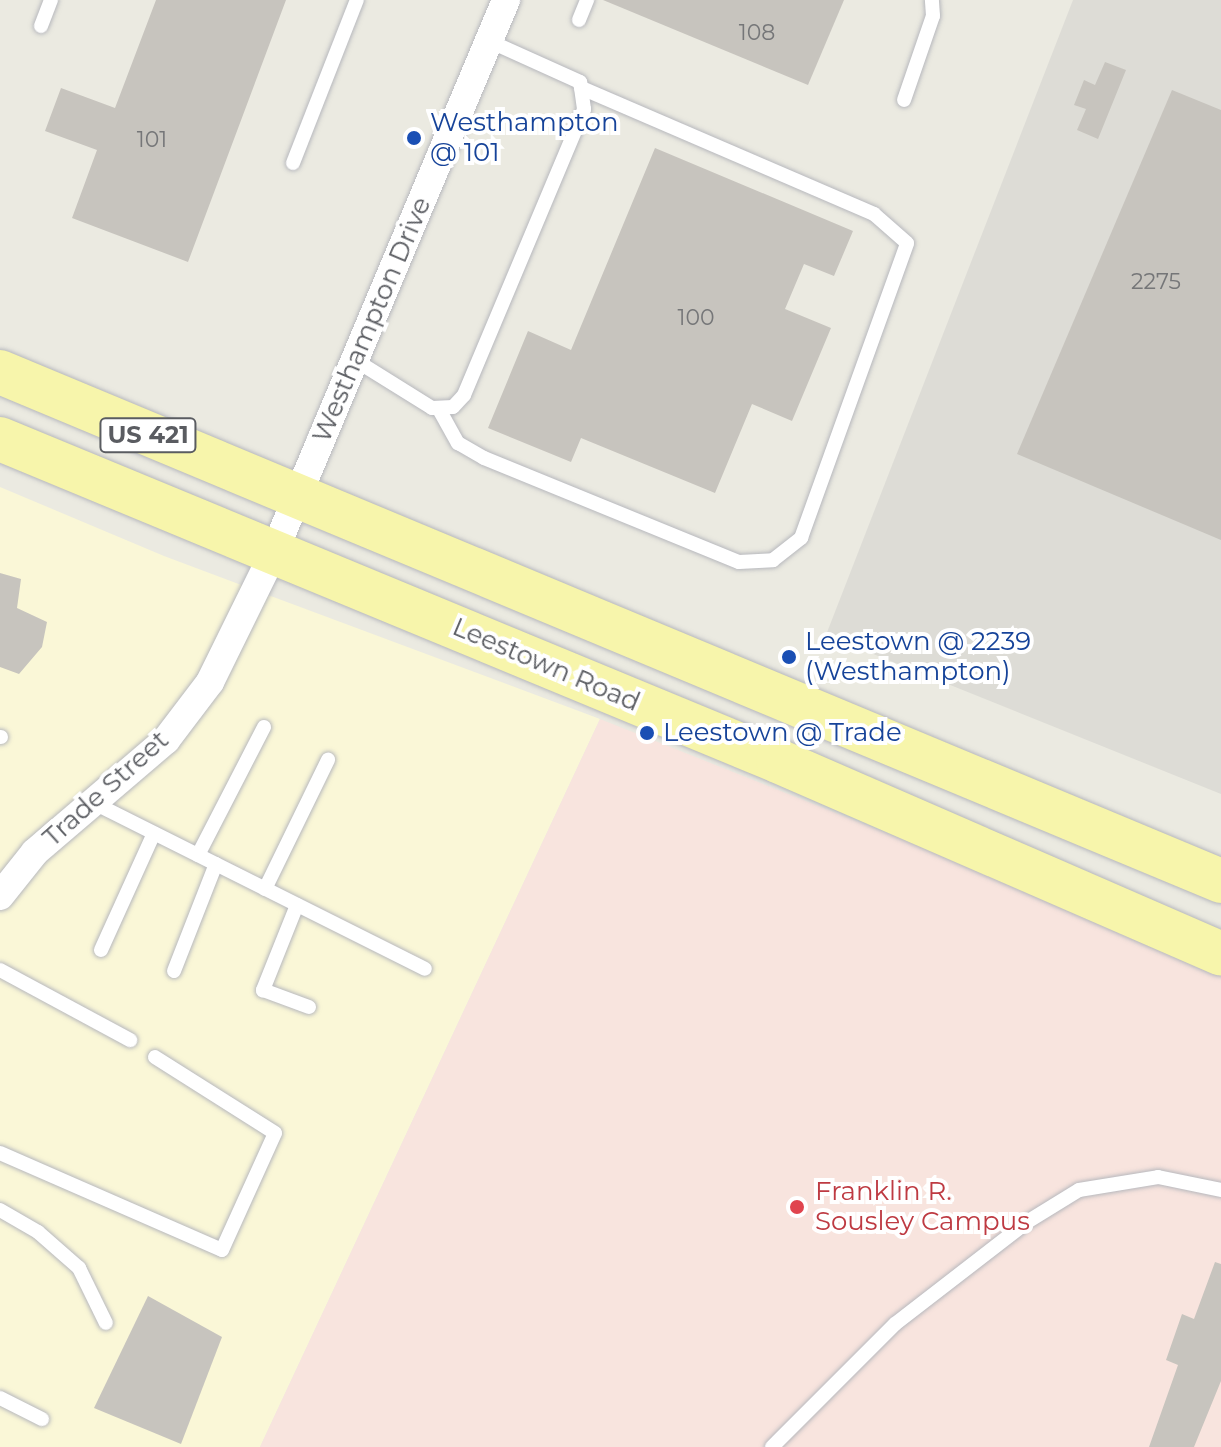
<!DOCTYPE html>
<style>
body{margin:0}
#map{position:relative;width:1221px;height:1447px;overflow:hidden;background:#ebeae1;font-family:Montserrat,sans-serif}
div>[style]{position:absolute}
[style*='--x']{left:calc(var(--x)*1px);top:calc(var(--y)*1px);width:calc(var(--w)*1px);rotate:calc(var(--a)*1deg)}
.commercial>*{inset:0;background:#faf7d7}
.industrial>*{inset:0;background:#dddcd6}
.medical>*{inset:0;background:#f8e4de}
.building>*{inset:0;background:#c7c4be}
.roads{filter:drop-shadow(0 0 2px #b7b8bd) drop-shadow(0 0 2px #b7b8bd)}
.lane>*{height:14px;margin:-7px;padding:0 7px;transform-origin:7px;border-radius:7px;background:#fff}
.street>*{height:28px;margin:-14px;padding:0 14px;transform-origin:14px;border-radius:14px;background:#fff}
.primary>*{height:44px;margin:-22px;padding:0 22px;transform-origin:22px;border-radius:22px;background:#f7f5ab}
.dots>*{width:22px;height:22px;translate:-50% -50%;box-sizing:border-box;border:4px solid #fff;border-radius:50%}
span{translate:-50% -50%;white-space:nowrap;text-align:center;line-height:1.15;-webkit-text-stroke:8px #fff;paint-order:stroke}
.number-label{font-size:22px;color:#757678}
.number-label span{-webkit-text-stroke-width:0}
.shield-label span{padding:2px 6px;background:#fff;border:2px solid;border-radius:6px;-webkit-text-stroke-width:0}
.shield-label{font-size:24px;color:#5a5c61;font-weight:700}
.transit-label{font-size:26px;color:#164399}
.left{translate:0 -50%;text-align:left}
.street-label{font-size:26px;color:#5a5c61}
.health-label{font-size:26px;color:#be3a42}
</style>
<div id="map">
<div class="commercial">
<div style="clip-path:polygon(0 487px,164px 556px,600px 719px,260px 1447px,0 1447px)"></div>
</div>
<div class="industrial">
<div style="clip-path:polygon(1073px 0,1221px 0,1221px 794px,826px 635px)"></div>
</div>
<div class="medical">
<div style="clip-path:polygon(600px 719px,1221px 966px,1221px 1447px,260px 1447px)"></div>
</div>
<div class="building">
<div style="clip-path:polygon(156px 0,286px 0,188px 262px,72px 218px,97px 150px,45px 131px,61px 88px,115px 108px)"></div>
<div style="clip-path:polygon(603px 0,844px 0,808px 85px)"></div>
<div style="clip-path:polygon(1105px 62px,1126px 70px,1098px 139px,1077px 130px,1086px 109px,1074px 105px,1084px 80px,1095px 85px)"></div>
<div style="clip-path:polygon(1172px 90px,1221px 110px,1221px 540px,1017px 454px)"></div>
<div style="clip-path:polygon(655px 148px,853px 231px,834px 276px,804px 264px,785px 309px,831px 328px,792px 421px,752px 404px,715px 493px,581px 438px,571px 462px,488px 428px,528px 331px,571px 350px)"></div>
<div style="clip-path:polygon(0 573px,21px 579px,17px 608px,47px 622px,42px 647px,19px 674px,0 667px)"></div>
<div style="clip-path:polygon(1215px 1262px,1221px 1264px,1221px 1381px,1194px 1447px,1149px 1447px,1178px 1365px,1166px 1360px,1182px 1314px,1194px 1319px)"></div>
<div style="clip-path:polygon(148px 1296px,222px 1337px,181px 1444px,94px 1408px)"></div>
</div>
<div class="roads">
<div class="lane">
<div style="--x:579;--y:20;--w:22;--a:-68"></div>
<div style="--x:41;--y:26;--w:28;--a:-69"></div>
<div style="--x:904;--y:100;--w:89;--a:-71"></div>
<div style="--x:933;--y:16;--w:16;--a:-94"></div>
<div style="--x:293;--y:163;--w:175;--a:-68.6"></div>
<div style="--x:355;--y:360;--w:91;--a:31.9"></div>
<div style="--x:432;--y:408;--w:21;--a:-3"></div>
<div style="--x:453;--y:407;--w:16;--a:-47"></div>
<div style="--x:464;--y:395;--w:310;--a:-67.2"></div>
<div style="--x:584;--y:109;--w:27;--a:-98"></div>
<div style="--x:580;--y:82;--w:100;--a:-155.7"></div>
<div style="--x:440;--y:411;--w:37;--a:61"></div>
<div style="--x:458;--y:443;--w:30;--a:30"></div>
<div style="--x:484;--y:458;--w:275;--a:22.2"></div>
<div style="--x:739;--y:562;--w:34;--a:-3"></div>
<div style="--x:773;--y:560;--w:36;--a:-38"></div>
<div style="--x:801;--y:538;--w:313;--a:-70.2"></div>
<div style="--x:907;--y:243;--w:44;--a:-138.7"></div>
<div style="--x:874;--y:214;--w:319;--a:-156.7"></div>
<div style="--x:0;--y:737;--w:1;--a:0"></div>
<div style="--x:94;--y:803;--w:370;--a:26.6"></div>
<div style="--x:198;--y:855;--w:144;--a:-62.7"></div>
<div style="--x:265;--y:889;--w:144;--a:-64"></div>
<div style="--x:297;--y:905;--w:92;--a:111.8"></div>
<div style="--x:263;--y:990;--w:49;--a:20.3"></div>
<div style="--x:101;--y:950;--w:128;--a:-65.6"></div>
<div style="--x:0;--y:970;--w:148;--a:28.3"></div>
<div style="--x:174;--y:971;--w:115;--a:-68.6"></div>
<div style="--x:0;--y:1153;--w:242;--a:23.6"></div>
<div style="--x:222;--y:1250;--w:128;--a:-65.6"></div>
<div style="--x:275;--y:1133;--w:142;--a:-147.7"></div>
<div style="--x:0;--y:1210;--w:44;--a:30.1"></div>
<div style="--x:38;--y:1232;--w:55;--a:41.3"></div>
<div style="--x:79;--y:1268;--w:61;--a:63.9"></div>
<div style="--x:0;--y:1398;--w:47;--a:26.6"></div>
<div style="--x:772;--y:1447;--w:174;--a:-45"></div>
<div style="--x:895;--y:1324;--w:167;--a:-37.7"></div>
<div style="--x:1027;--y:1222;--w:61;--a:-31.6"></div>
<div style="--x:1079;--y:1190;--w:80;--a:-9.3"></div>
<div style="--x:1158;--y:1177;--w:64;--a:11.7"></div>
</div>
<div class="street">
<div style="--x:0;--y:896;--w:56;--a:-51.5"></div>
<div style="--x:35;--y:852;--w:172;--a:-40.5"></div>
<div style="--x:166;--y:740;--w:73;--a:-52.8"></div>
<div style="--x:210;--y:682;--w:145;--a:-63.8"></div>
<div style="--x:274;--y:552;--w:599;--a:-67.2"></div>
</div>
<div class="primary">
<div style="--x:0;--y:372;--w:1323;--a:22.63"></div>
<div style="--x:0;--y:439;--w:842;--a:22.48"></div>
<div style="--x:778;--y:761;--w:483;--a:23.5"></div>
</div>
</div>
<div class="dots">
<div style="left:414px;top:138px;background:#1a4fb4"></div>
<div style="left:789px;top:657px;background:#1a4fb4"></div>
<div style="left:647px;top:733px;background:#1a4fb4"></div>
<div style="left:797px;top:1207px;background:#e0444e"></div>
</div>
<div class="number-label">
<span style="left:757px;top:33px">108</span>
<span style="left:152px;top:140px">101</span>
<span style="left:1156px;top:282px">2275</span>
<span style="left:696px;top:318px">100</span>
</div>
<div class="shield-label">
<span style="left:148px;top:435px">US 421</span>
</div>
<div class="transit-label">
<span class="left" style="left:430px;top:138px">Westhampton<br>@ 101</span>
<span class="left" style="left:805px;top:657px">Leestown @ 2239<br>(Westhampton)</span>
<span class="left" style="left:663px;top:733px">Leestown @ Trade</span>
</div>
<div class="street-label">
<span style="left:372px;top:320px;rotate:-67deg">Westhampton Drive</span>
<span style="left:546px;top:665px;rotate:23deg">Leestown Road</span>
<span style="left:106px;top:789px;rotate:-42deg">Trade Street</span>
</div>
<div class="health-label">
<span class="left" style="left:815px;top:1207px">Franklin R.<br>Sousley Campus</span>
</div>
</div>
